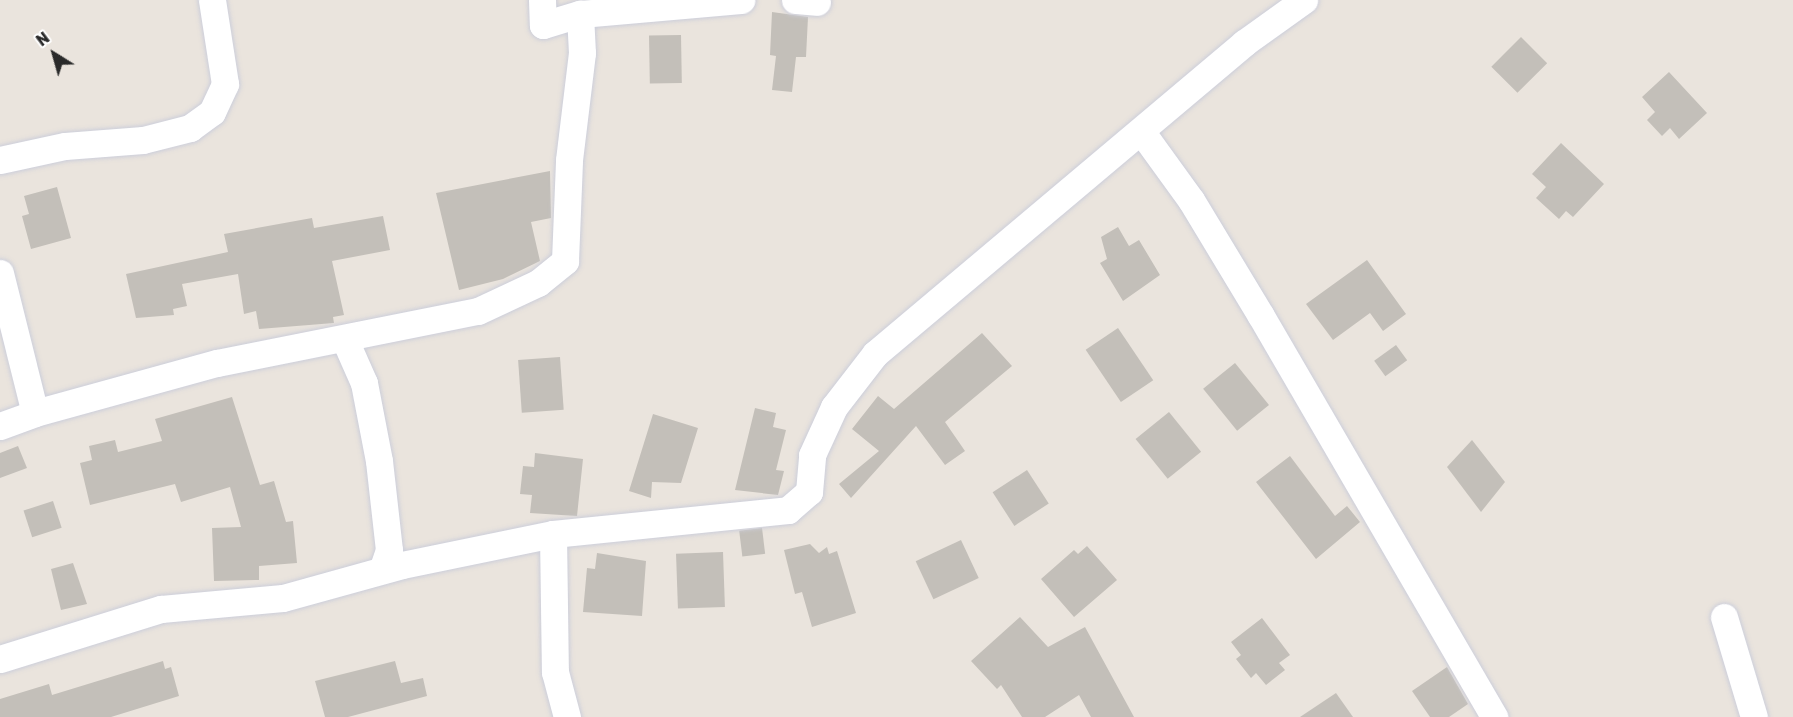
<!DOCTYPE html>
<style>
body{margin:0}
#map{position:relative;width:1793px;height:717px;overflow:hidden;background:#eae4dd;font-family:Rubik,sans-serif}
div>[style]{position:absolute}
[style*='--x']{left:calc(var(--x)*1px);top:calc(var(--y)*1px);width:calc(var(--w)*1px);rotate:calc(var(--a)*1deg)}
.building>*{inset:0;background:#c3bfb9;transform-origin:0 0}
.roads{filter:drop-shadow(0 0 2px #ccceda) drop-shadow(0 0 2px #ccceda)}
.minor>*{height:27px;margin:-13.5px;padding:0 13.5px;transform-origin:13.5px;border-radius:13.5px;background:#fff}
span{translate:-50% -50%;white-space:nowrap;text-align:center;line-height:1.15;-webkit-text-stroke:4.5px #fff;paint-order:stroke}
.north{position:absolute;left:24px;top:24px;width:60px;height:60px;-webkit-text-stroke:4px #fff;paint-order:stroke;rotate:323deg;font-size:16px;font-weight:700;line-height:24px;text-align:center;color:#2a2a2a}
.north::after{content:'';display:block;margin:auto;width:21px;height:27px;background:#2a2a2a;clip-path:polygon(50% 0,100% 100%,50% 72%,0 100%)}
</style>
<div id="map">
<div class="building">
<div style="clip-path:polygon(772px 12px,808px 17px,806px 57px,796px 57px,792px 92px,772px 90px,776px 56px,770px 55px)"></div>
<div style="left:681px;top:35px;width:48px;height:32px;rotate:89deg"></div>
<div style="left:1521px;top:37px;width:37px;height:42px;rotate:45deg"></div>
<div style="clip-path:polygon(1669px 72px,1707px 113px,1679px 139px,1670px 128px,1662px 136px,1647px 120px,1655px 112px,1642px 97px)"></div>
<div style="clip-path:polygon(1561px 143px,1604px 184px,1573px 217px,1566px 211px,1559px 219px,1536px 198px,1546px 187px,1532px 174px)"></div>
<div style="clip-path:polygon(550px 171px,551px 218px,531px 222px,540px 261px,503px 279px,459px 290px,436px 193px)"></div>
<div style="clip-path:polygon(57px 187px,71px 238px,31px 249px,22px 216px,29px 214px,24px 196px)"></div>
<div style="clip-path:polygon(383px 216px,390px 250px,332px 261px,344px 315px,333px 317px,334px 323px,259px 329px,256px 311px,244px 314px,238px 274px,182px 284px,187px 306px,173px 309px,174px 315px,136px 318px,126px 274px,228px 252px,224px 234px,312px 218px,314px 228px)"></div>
<div style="clip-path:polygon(1118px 227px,1129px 246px,1139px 240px,1160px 275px,1123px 301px,1100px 263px,1107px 259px,1101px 237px)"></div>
<div style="clip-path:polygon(1367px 260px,1406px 314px,1383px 331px,1370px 313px,1333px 340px,1306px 304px)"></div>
<div style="left:1118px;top:328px;width:63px;height:39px;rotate:56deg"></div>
<div style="clip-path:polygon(982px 333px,1012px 366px,945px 422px,965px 451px,945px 465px,916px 426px,851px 498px,839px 484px,879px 451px,852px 429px,878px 396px,894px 409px)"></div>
<div style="left:1396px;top:345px;width:19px;height:27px;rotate:54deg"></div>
<div style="left:560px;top:357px;width:53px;height:42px;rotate:86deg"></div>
<div style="left:1235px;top:363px;width:54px;height:41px;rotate:51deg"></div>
<div style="clip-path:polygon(232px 397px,260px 485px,274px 481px,286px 522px,293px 521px,297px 563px,259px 566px,259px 580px,214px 581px,212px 528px,241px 527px,230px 487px,181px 502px,175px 484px,90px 505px,80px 463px,92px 460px,89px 446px,115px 440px,118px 452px,162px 441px,155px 419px)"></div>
<div style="clip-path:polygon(755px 408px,776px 413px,773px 427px,786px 430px,776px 470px,784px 471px,778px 495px,735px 490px)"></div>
<div style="left:1169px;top:412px;width:51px;height:43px;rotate:51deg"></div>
<div style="clip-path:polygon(653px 414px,698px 428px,681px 483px,652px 482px,651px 498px,629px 491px)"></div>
<div style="clip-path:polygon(1472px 440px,1505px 482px,1481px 512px,1447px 467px)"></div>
<div style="clip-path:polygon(18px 446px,27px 468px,0 478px,0 453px)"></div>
<div style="clip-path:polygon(535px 453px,583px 459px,577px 516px,530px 513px,532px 495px,520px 494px,523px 466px,534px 467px)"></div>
<div style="clip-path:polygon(1290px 456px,1335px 516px,1347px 506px,1360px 522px,1316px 559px,1256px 482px)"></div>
<div style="left:1027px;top:470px;width:40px;height:41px;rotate:57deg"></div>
<div style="left:53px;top:501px;width:28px;height:31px;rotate:72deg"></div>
<div style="left:762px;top:528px;width:26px;height:23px;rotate:83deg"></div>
<div style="left:961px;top:540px;width:42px;height:50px;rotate:65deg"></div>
<div style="clip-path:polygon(810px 544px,819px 553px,827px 547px,829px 554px,837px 551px,856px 613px,812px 627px,802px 592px,795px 594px,784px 550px)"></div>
<div style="clip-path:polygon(1087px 546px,1117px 580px,1074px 617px,1041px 579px,1074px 550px,1078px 554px)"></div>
<div style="left:723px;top:552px;width:55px;height:47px;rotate:88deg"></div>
<div style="clip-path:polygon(597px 553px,646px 561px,642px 616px,583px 612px,587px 568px,595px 569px)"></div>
<div style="clip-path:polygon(73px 563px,87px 604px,61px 610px,51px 569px)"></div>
<div style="clip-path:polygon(1020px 617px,1048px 647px,1085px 627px,1134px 717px,1091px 717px,1079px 695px,1045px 717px,1022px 717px,1001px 685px,997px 689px,971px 661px)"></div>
<div style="clip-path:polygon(1262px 618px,1290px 655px,1279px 663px,1285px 670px,1266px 685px,1256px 673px,1251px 678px,1236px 659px,1241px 655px,1231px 642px)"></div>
<div style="clip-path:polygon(163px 661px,165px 669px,171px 667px,179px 696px,111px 717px,0 717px,0 699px,49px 684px,52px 695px)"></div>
<div style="clip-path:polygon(395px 661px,401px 683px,423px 678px,427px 696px,348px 717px,325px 717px,315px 681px)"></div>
<div style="clip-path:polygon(1447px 667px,1468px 704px,1449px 717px,1430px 717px,1412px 691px)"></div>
<div style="clip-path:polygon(1336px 693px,1353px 717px,1300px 717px)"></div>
</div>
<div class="roads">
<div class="minor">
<div style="--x:542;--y:0;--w:25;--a:88"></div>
<div style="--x:543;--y:25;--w:39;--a:-17"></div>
<div style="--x:795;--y:0;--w:22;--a:5"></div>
<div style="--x:1141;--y:131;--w:85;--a:54.1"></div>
<div style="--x:1191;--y:200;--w:135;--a:58.9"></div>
<div style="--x:1261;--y:316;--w:464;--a:59.8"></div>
<div style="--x:0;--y:160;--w:66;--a:-12.2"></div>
<div style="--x:65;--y:146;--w:78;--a:-4.4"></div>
<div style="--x:143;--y:140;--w:49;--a:-14.3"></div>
<div style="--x:190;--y:128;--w:27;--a:-36"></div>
<div style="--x:212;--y:112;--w:31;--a:-65"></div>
<div style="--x:225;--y:84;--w:85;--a:-98.8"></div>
<div style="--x:0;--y:273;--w:144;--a:76"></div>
<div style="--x:35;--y:413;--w:189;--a:-15.4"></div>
<div style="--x:217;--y:363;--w:266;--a:-11.3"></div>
<div style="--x:478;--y:311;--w:66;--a:-25"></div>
<div style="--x:538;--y:283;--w:35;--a:-39"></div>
<div style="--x:565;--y:261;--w:101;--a:-87.7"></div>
<div style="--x:569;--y:160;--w:108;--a:-83.1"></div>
<div style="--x:582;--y:53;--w:39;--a:-93"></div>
<div style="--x:580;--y:14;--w:162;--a:-5"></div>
<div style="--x:345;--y:340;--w:47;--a:66.2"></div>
<div style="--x:364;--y:383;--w:79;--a:79.1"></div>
<div style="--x:379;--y:461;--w:90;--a:83.6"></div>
<div style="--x:389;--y:550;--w:21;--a:109"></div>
<div style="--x:0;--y:426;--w:37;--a:-20"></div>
<div style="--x:553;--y:534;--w:138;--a:89.2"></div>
<div style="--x:555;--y:672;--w:47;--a:75.1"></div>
<div style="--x:1724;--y:617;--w:104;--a:73.3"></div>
<div style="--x:0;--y:659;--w:169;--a:-17.3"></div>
<div style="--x:161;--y:609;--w:122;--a:-5.2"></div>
<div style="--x:283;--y:598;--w:123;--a:-15.5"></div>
<div style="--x:402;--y:565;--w:154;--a:-11.6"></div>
<div style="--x:553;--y:534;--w:236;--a:-5.8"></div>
<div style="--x:788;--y:510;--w:28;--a:-41"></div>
<div style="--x:809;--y:492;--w:37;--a:-85"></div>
<div style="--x:812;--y:455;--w:53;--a:-65.4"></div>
<div style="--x:834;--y:407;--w:67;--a:-52.3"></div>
<div style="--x:875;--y:354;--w:483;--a:-40.1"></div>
<div style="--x:1244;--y:43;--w:74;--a:-35.6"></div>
</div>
</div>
<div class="north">N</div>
</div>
